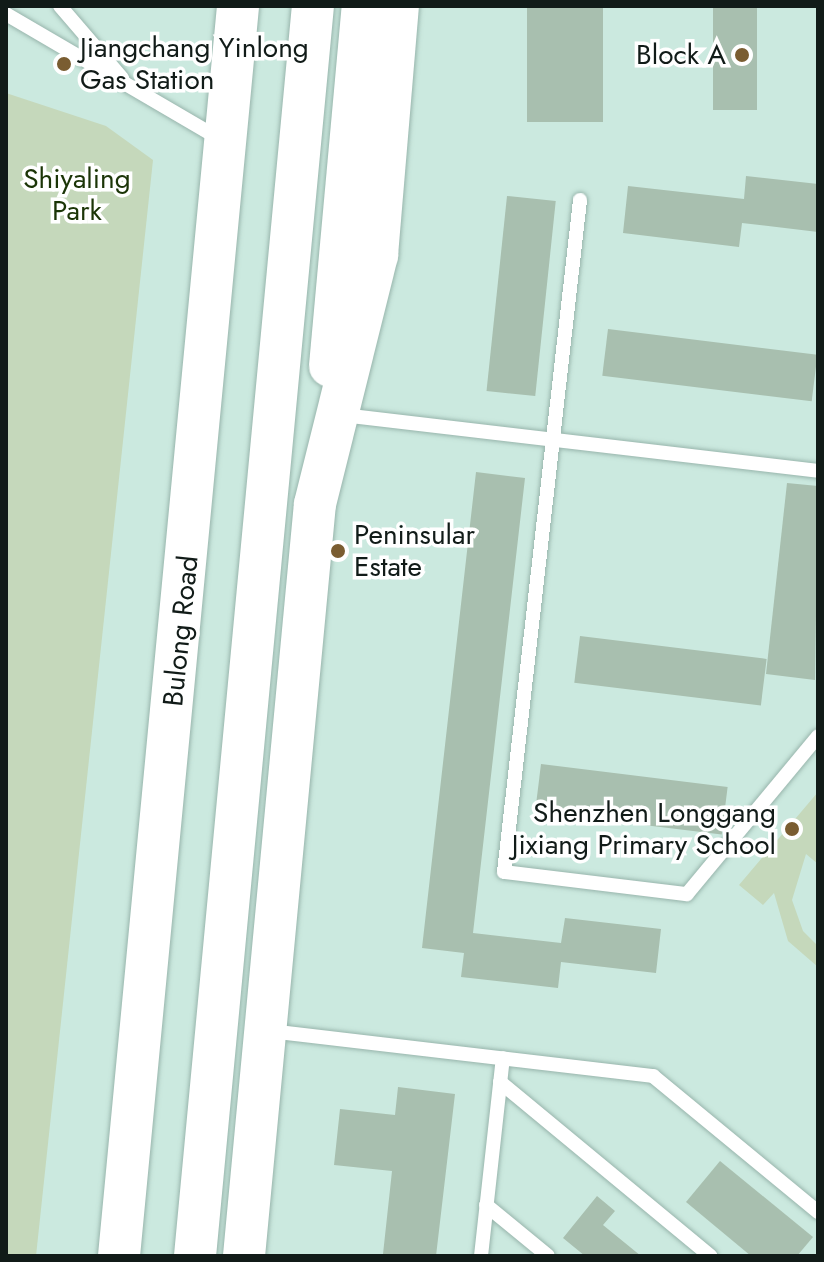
<!DOCTYPE html>
<style>
body{margin:0}
#map{position:relative;width:824px;height:1262px;overflow:hidden;background:#cbe9df;font-family:Jost,sans-serif}
div>[style]{position:absolute}
[style*='--x']{left:calc(var(--x)*1px);top:calc(var(--y)*1px);width:calc(var(--w)*1px);rotate:calc(var(--a)*1deg)}
.green>*{inset:0;background:#c5d8bb}
.building>*{inset:0;background:#a8bfaf;transform-origin:0 0}
.roads{filter:drop-shadow(0 0 2px #98b5ac) drop-shadow(0 0 2px #98b5ac)}
.lane>*{height:14px;margin:-7px;padding:0 7px;transform-origin:7px;border-radius:7px;background:#fff}
.primary>*{height:42px;margin:-21px;padding:0 21px;transform-origin:21px;border-radius:21px;background:#fff}
.dots>*{width:22px;height:22px;translate:-50% -50%;box-sizing:border-box;border:4px solid #fff;border-radius:50%}
span{translate:-50% -50%;white-space:nowrap;text-align:center;line-height:1.15;-webkit-text-stroke:7px #fff;paint-order:stroke}
.poi-label{font-size:28px;color:#111b18}
.left{translate:0 -50%;text-align:left}
.right{translate:-100% -50%;text-align:right}
.park-label{font-size:28px;color:#1b3507}
.street-label{font-size:28px;color:#111b18}
.frame{position:absolute;inset:0;border:8px solid #111b18;pointer-events:none}
</style>
<div id="map">
<div class="green">
<div style="clip-path:polygon(6px 93px,106px 126px,153px 160px,36px 1256px,6px 1256px)"></div>
<div style="clip-path:polygon(818px 792px,818px 864px,806px 854px,792px 900px,803px 931px,818px 946px,818px 967px,788px 941px,774px 893px,763px 905px,739px 885px)"></div>
</div>
<div class="building">
<div style="left:527px;top:6px;width:76px;height:116px"></div>
<div style="left:713px;top:6px;width:44px;height:104px"></div>
<div style="clip-path:polygon(746px 176px,818px 184px,818px 232px,742px 223px,739px 247px,623px 233px,628px 186px,744px 199px)"></div>
<div style="left:507px;top:196px;width:49px;height:196px;rotate:6deg"></div>
<div style="left:608px;top:329px;width:211px;height:47px;rotate:7deg"></div>
<div style="clip-path:polygon(476px 472px,525px 478px,473px 933px,561px 943px,565px 918px,661px 929px,656px 973px,561px 962px,558px 988px,461px 977px,464px 953px,422px 948px)"></div>
<div style="clip-path:polygon(787px 483px,818px 486px,815px 680px,766px 674px)"></div>
<div style="left:580px;top:636px;width:188px;height:47px;rotate:7deg"></div>
<div style="left:541px;top:764px;width:188px;height:48px;rotate:7deg"></div>
<div style="clip-path:polygon(398px 1087px,455px 1094px,436px 1256px,383px 1254px,392px 1171px,334px 1165px,340px 1109px,395px 1115px)"></div>
<div style="clip-path:polygon(720px 1161px,813px 1237px,797px 1256px,751px 1256px,686px 1202px)"></div>
<div style="clip-path:polygon(597px 1196px,615px 1211px,603px 1225px,641px 1256px,585px 1256px,563px 1238px)"></div>
</div>
<div class="roads">
<div class="lane">
<div style="--x:60;--y:6;--w:95;--a:49.3"></div>
<div style="--x:6;--y:14;--w:248;--a:30.3"></div>
<div style="--x:580;--y:200;--w:676;--a:96.45"></div>
<div style="--x:504;--y:872;--w:184;--a:6.9"></div>
<div style="--x:687;--y:894;--w:205;--a:-50.3"></div>
<div style="--x:343;--y:415;--w:478;--a:6.7"></div>
<div style="--x:270;--y:1031;--w:386;--a:6.7"></div>
<div style="--x:653;--y:1076;--w:214;--a:39.5"></div>
<div style="--x:500;--y:1082;--w:273;--a:39.6"></div>
<div style="--x:486;--y:1205;--w:80;--a:39.4"></div>
<div style="--x:481;--y:1256;--w:199;--a:-83.7"></div>
</div>
<div class="primary">
<div style="--x:330;--y:366;--w:362;--a:-84.8"></div>
<div style="--x:119;--y:1256;--w:1256;--a:-84.56"></div>
<div style="--x:195;--y:1256;--w:1256;--a:-84.61"></div>
<div style="--x:244;--y:1256;--w:755;--a:-84.61"></div>
<div style="--x:315;--y:504;--w:257;--a:-76"></div>
<div style="--x:377;--y:255;--w:250;--a:-85.2"></div>
</div>
</div>
<div class="dots">
<div style="left:742px;top:55px;background:#7a5d31"></div>
<div style="left:64px;top:64px;background:#7a5d31"></div>
<div style="left:338px;top:551px;background:#7a5d31"></div>
<div style="left:792px;top:829px;background:#7a5d31"></div>
</div>
<div class="poi-label">
<span class="left" style="left:80px;top:64px">Jiangchang Yinlong<br>Gas Station</span>
<span class="right" style="left:726px;top:55px">Block A</span>
<span class="left" style="left:354px;top:551px">Peninsular<br>Estate</span>
<span class="right" style="left:776px;top:829px">Shenzhen Longgang<br>Jixiang Primary School</span>
</div>
<div class="park-label">
<span style="left:77px;top:195px">Shiyaling<br>Park</span>
</div>
<div class="street-label">
<span style="left:181px;top:631px;rotate:-84deg">Bulong Road</span>
</div>
<div class="frame"></div>
</div>
